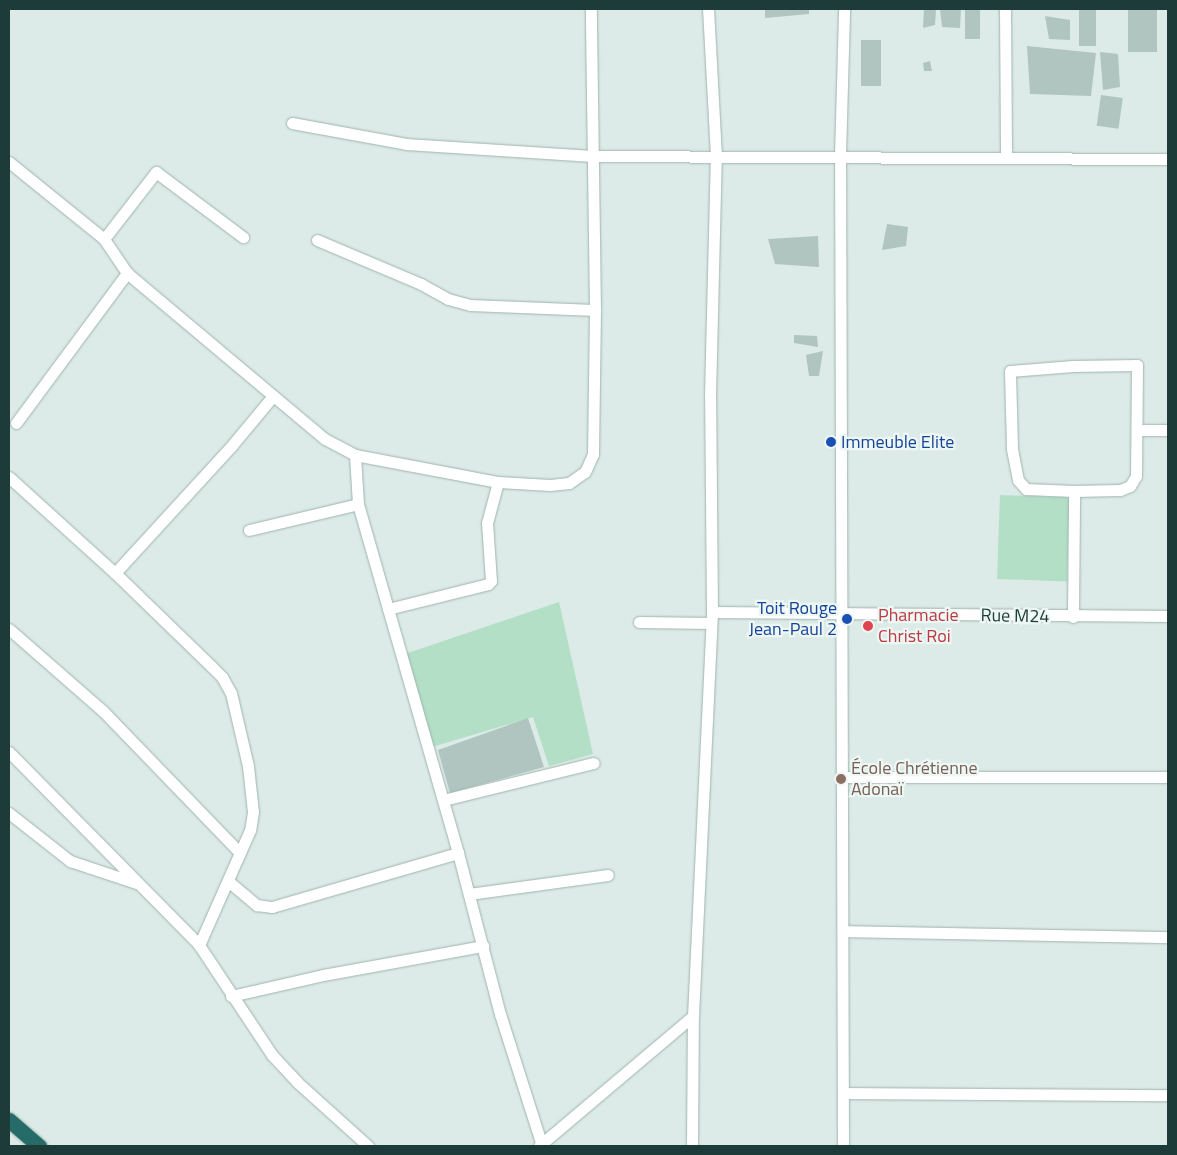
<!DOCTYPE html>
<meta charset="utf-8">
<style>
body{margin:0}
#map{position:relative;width:1177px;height:1155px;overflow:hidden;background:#dcebe7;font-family:"Titillium Web",sans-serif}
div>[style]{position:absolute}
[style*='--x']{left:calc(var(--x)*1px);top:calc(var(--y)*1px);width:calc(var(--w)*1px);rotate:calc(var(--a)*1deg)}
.green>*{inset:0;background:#b2dfc5;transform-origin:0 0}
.building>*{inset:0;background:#b1c5c0;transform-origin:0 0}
.roads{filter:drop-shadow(0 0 1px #9fb3af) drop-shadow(0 0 1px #9fb3af)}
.street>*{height:11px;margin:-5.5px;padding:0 5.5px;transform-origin:5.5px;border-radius:5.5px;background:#fff}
.highway>*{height:15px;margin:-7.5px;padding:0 7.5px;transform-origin:7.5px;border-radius:7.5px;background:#256b68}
.dots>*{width:14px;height:14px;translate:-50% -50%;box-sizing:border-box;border:2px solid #edf7f4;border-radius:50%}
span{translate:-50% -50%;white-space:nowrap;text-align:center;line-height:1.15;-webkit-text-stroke:4.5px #edf7f4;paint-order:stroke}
.transit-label{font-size:18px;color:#164399}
.left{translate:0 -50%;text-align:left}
.right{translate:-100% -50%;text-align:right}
.health-label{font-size:18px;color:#be3a42}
.street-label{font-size:18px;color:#1d3b38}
.education-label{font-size:18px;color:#785e54}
.frame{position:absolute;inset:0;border:10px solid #1d3b38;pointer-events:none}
</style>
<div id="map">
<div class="green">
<div style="left:1000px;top:495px;width:70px;height:84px;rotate:2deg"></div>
<div style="clip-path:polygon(559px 602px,593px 754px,549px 766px,533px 717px,432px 747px,405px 654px)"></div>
</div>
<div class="building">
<div style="clip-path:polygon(765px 9px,809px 9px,809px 14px,765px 18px)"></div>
<div style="clip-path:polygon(924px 9px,936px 10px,935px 25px,923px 28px)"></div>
<div style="clip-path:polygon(940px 9px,961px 9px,960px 28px,942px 27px)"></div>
<div style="left:965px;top:9px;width:15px;height:30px"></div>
<div style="left:1128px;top:9px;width:29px;height:43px"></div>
<div style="left:1079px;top:10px;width:17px;height:36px"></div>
<div style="clip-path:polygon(1045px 16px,1070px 20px,1070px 40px,1049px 39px)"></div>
<div style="left:881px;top:40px;width:46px;height:20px;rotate:90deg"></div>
<div style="clip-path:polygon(1027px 46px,1096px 53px,1091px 96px,1030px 94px)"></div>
<div style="clip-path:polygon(1100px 52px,1118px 54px,1120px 87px,1103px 90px)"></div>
<div style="clip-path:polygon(930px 61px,932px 71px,924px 71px,923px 63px)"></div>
<div style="left:1101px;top:95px;width:22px;height:31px;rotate:8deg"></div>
<div style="clip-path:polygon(887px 224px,908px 227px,906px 246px,882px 250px)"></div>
<div style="clip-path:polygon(818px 236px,819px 267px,775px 264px,768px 239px)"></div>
<div style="clip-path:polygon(794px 335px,817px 336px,818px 347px,794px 343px)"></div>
<div style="clip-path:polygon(823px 351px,819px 376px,809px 376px,806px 355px)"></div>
<div style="clip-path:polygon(528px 718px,544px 767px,450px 793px,438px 750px)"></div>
</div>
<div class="roads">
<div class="street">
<div style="--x:1005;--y:9;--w:149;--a:89.6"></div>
<div style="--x:292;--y:123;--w:116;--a:10.4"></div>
<div style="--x:406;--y:144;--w:187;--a:3.7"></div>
<div style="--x:593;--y:156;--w:575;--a:0.3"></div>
<div style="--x:9;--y:162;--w:122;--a:39"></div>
<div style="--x:104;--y:239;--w:41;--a:55.9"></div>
<div style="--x:127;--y:273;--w:258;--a:40"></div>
<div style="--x:325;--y:439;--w:34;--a:28"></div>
<div style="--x:355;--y:455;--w:146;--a:10.7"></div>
<div style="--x:498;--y:482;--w:52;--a:3.3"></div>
<div style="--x:550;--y:485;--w:19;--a:-6"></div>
<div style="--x:569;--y:483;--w:19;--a:-35"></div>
<div style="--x:585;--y:472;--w:20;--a:-66"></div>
<div style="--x:593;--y:454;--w:144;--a:-89.2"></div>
<div style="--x:595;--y:310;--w:301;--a:-90.8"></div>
<div style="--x:104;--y:239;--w:85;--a:-52.2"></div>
<div style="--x:156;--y:172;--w:109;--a:36.8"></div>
<div style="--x:317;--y:240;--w:113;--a:22.9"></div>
<div style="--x:421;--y:284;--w:31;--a:29"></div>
<div style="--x:448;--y:299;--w:23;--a:15"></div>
<div style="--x:470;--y:305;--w:125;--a:2.3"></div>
<div style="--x:1137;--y:365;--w:111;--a:90.5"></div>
<div style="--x:1136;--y:476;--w:12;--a:121"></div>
<div style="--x:1130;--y:486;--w:11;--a:158"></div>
<div style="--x:1120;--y:490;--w:46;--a:178.8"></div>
<div style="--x:1074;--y:491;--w:48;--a:-177.6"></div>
<div style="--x:1026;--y:489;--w:12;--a:-132"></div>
<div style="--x:1018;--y:480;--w:33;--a:-101"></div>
<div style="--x:1012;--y:448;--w:77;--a:-91.5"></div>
<div style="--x:1010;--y:371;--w:63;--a:-4.5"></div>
<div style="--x:1073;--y:366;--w:64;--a:-0.9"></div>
<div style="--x:16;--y:423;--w:187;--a:-53.5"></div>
<div style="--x:1138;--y:430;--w:30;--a:0"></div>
<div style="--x:355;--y:455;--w:49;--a:86.5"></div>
<div style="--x:358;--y:504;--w:363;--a:74"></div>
<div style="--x:458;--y:853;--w:166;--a:75.4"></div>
<div style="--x:500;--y:1014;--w:139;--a:72.3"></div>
<div style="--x:9;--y:477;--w:143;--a:42.2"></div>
<div style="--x:115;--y:573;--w:134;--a:44.1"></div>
<div style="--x:211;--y:666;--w:16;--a:45"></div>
<div style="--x:222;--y:677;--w:18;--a:61"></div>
<div style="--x:231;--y:693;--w:75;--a:76.9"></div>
<div style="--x:248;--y:766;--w:46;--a:83.8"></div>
<div style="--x:253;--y:812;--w:18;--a:99"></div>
<div style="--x:250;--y:830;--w:126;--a:113.9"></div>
<div style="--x:199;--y:945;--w:132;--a:56.4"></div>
<div style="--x:272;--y:1055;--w:37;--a:47"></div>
<div style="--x:297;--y:1082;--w:96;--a:42"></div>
<div style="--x:249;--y:530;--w:112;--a:-13.4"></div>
<div style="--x:115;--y:573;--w:175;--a:-47.5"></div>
<div style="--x:233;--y:444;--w:62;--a:-50.2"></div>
<div style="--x:388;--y:609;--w:103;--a:-14"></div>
<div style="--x:488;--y:584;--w:4;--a:-45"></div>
<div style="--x:491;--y:581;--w:58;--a:-93.9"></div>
<div style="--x:487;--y:523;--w:42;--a:-75"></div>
<div style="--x:712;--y:612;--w:456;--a:0.5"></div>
<div style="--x:1073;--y:617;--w:126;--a:-89.5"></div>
<div style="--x:639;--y:622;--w:72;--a:0.8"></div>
<div style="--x:9;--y:629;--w:125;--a:41.1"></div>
<div style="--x:103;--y:711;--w:197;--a:46"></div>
<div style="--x:9;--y:752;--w:271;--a:45.4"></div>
<div style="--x:843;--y:777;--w:325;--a:0"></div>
<div style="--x:443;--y:800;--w:155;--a:-13.8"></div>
<div style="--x:9;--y:813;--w:78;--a:38.2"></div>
<div style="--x:70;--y:861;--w:70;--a:18.4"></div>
<div style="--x:228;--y:881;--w:38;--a:40"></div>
<div style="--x:257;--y:905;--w:15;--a:8"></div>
<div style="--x:272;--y:907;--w:194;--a:-16.2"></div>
<div style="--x:469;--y:894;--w:140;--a:-7.8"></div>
<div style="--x:843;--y:931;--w:325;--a:1.1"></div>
<div style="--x:231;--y:996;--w:94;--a:-12.9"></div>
<div style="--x:323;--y:975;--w:163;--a:-10.3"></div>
<div style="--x:843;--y:1093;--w:325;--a:0.4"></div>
<div style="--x:539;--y:1146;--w:202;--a:-40.2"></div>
<div style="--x:692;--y:1146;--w:130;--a:-89.6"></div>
<div style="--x:693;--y:1016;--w:404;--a:-87.3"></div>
<div style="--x:712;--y:612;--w:216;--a:-90.5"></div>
<div style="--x:710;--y:396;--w:240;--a:-88.6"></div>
<div style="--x:716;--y:156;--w:147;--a:-93.1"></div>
<div style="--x:843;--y:1146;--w:990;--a:-90.17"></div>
<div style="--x:840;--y:156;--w:147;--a:-88.4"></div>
</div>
<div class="highway">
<div style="--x:9;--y:1120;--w:40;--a:41"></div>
</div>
</div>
<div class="dots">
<div style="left:831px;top:442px;background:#1a4fb4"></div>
<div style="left:847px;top:619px;background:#1a4fb4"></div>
<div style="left:868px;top:626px;background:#e0444e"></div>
<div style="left:841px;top:779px;background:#8d6e63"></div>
</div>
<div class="transit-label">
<span class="left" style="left:841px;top:442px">Immeuble Elite</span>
<span class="right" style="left:837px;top:619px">Toit Rouge<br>Jean-Paul 2</span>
</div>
<div class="health-label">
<span class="left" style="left:878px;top:626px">Pharmacie<br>Christ Roi</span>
</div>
<div class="street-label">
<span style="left:1015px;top:616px;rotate:1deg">Rue M24</span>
</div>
<div class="education-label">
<span class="left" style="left:851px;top:779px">École Chrétienne<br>Adonaï</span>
</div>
<div class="frame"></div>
</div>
